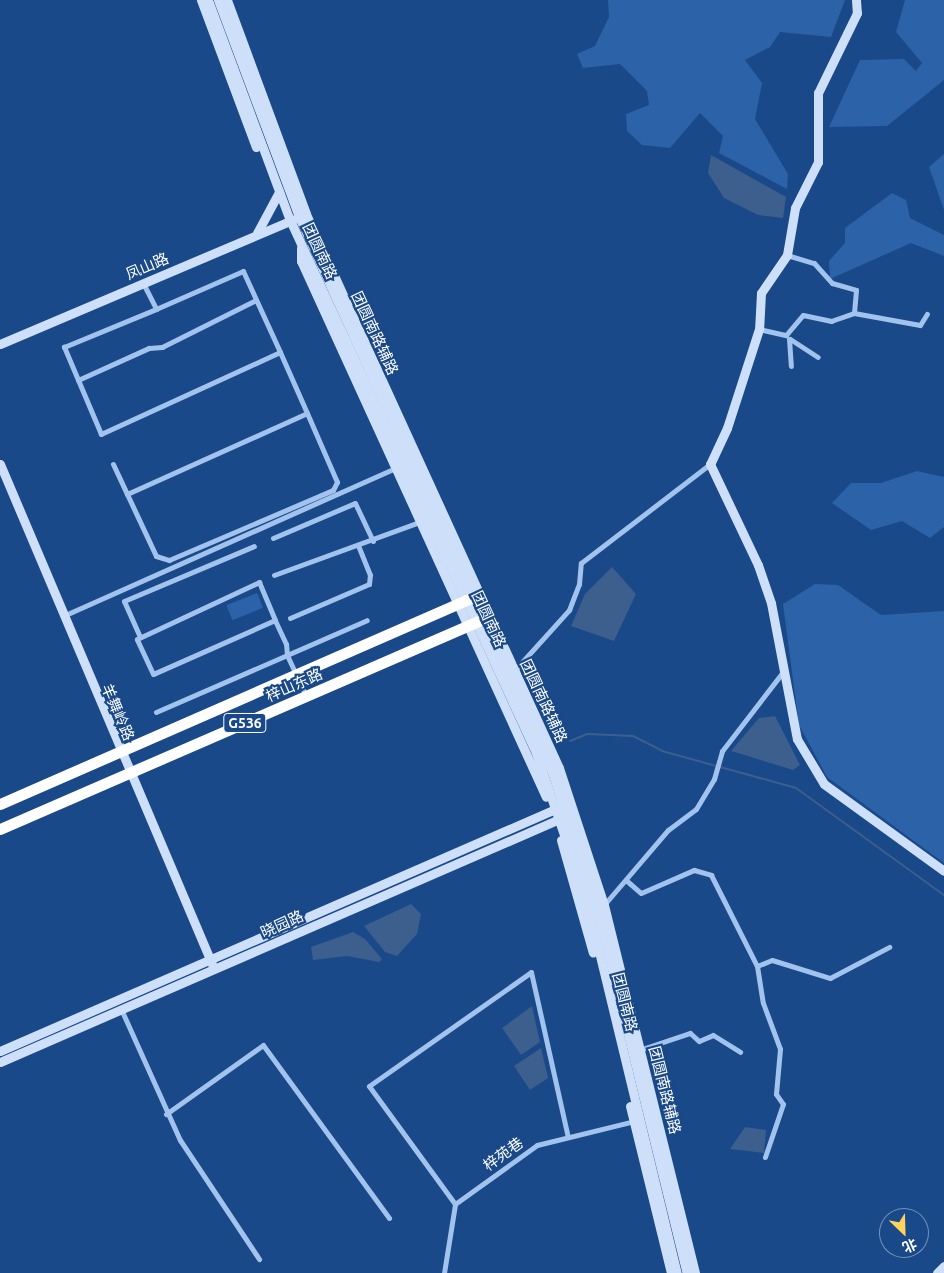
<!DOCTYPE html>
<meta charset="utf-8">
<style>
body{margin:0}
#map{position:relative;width:944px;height:1273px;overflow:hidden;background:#194988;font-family:Ubuntu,"Noto Sans SC",sans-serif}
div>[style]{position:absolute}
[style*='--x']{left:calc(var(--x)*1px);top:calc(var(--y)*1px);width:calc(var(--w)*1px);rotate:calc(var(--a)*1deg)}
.green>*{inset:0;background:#2c62a7;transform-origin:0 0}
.water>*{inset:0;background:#3c5f8e}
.stream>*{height:2px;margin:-1px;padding:0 1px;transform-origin:1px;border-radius:1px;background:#3c5f8e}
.street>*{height:5px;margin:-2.5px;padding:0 2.5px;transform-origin:2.5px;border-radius:2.5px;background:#a1c3ed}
.secondary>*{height:9px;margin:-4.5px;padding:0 4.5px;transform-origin:4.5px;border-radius:4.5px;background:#cee0f9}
.highway>*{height:11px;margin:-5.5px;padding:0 5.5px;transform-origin:5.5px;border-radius:5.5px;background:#fff}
span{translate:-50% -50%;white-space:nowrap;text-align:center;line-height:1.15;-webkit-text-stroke:4.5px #194988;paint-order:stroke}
.shield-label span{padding:1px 4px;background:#194988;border:1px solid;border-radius:4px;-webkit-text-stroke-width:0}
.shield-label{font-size:14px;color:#fff;font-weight:700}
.street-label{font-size:15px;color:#fff}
.north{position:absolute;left:879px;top:1208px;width:50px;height:50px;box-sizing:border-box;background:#194988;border:1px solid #7592b8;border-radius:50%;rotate:156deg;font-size:14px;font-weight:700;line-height:20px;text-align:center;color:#fff}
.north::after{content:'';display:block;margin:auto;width:18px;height:22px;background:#ffd15d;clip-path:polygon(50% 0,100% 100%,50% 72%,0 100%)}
</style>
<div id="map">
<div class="green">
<div style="clip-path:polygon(608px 0,845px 0,831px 37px,780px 32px,770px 47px,745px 60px,762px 83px,755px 119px,788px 174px,787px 189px,719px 153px,723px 136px,700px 113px,670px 148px,642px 145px,627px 131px,626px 114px,649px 105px,647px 91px,620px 64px,583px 68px,577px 54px,595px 46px,609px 17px)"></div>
<div style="clip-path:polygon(905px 0,944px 0,944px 80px,887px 126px,829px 127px,860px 60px,904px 59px,916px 71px,922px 63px,896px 32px)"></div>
<div style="clip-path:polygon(944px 154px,944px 210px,929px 167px)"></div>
<div style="clip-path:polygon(892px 193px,906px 200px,910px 218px,944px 235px,944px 256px,911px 243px,830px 279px,829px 261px,845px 243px,845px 228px)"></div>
<div style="clip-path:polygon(917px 471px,944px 477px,944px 527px,930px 538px,902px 521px,871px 530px,832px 503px,851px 483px,881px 483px)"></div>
<div style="clip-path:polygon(815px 584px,838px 585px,881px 615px,944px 611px,944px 863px,827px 777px,799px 725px,783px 604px)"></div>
<div style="left:257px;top:593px;width:16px;height:33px;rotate:68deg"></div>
</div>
<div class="water">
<div style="clip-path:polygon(711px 155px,786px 197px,783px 218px,758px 215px,724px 198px,708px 173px)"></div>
<div style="clip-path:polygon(612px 567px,636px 594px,614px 641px,571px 626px,585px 594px)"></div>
<div style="clip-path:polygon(775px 716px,800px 765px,793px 770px,731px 751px,759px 718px)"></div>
<div style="clip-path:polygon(411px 904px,421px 914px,417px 934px,397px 956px,385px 952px,364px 926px)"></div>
<div style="clip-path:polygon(353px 932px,365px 939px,382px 959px,379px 962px,347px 956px,313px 960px,311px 947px)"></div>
<div style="clip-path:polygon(532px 1006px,540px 1042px,521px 1055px,502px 1028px)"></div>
<div style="clip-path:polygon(541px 1048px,548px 1078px,530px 1090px,514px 1066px)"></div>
<div style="clip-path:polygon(745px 1127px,766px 1130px,764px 1153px,730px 1149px)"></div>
</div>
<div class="stream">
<div style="--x:570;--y:741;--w:18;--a:-22"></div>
<div style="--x:587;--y:734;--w:46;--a:2.5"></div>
<div style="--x:633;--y:736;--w:33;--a:27"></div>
<div style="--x:662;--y:751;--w:139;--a:15.4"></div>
<div style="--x:796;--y:788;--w:183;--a:35.9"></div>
</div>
<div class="street">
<div style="--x:787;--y:255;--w:28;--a:17"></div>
<div style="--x:814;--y:263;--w:27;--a:48"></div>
<div style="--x:832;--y:283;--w:25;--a:16"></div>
<div style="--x:856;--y:290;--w:23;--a:95"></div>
<div style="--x:854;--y:313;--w:67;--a:10.3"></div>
<div style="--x:920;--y:325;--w:13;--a:-58"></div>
<div style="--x:143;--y:283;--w:29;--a:63"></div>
<div style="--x:156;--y:309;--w:95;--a:-23.6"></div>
<div style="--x:243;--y:271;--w:89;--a:65.4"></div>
<div style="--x:280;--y:352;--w:197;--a:155.4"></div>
<div style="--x:101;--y:434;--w:95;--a:-113"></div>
<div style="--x:64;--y:347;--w:100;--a:-22.4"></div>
<div style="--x:759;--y:329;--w:28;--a:13"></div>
<div style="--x:786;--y:335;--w:26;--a:-50"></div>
<div style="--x:803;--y:315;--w:29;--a:12"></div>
<div style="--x:831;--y:321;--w:24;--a:-19"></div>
<div style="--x:789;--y:339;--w:27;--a:86"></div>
<div style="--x:790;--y:339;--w:33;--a:33"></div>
<div style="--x:78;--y:380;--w:78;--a:-24.3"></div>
<div style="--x:149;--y:348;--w:13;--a:-4"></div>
<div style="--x:162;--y:347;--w:105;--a:-26.6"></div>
<div style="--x:113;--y:464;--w:33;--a:65"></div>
<div style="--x:127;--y:494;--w:197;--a:-24.2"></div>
<div style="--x:307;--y:413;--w:67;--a:-113.9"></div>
<div style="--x:127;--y:494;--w:68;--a:64.9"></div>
<div style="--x:156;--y:556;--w:14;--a:17"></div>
<div style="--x:169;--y:560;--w:178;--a:-23.1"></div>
<div style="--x:333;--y:490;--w:9;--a:-63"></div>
<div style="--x:337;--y:482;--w:75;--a:-113.5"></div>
<div style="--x:273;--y:538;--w:89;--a:-23.1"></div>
<div style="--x:355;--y:503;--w:42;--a:64.7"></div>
<div style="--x:274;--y:575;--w:158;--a:-20"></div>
<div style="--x:63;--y:616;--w:367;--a:-24"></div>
<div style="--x:290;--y:618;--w:86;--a:-23.3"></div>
<div style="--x:369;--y:584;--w:9;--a:-84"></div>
<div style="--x:370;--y:575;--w:31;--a:-112"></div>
<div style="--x:140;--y:637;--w:39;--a:-114"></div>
<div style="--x:124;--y:601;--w:141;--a:-22.9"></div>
<div style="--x:513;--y:672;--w:84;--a:-47.9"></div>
<div style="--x:569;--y:610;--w:28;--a:-69"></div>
<div style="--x:579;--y:584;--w:21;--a:-85"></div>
<div style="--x:581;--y:563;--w:163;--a:-37.5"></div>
<div style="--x:306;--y:696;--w:45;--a:-114.9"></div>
<div style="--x:287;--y:655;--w:87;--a:-23.6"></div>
<div style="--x:156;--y:712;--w:143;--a:-23.5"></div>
<div style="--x:287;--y:655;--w:11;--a:-95"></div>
<div style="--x:286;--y:644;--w:26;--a:-115"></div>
<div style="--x:275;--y:620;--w:133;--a:156.1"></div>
<div style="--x:153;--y:674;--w:38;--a:-115"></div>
<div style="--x:137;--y:639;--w:135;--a:-25"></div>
<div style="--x:259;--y:582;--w:41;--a:67.2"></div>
<div style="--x:627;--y:881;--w:18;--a:41"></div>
<div style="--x:641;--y:893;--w:58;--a:-23.5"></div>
<div style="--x:694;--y:870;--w:18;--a:16"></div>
<div style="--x:711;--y:875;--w:102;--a:63.2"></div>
<div style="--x:757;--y:966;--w:37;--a:81"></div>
<div style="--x:763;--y:1003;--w:49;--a:69.7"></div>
<div style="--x:780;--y:1049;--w:45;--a:95.1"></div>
<div style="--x:776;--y:1094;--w:12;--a:55"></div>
<div style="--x:783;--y:1104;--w:56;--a:108.8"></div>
<div style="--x:603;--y:906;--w:100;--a:-49.5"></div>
<div style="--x:668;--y:830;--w:35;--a:-37"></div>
<div style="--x:696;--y:809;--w:35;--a:-59"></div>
<div style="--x:714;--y:779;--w:29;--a:-74"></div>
<div style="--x:722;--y:751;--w:98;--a:-52.4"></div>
<div style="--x:757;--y:966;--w:16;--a:-22"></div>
<div style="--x:772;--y:960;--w:61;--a:17.2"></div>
<div style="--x:830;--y:978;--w:67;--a:-27.7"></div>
<div style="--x:121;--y:1009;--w:144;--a:65.8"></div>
<div style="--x:180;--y:1140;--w:143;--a:56.4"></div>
<div style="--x:639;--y:1050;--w:54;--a:-18.4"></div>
<div style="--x:690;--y:1033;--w:12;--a:42"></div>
<div style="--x:699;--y:1041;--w:15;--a:-23"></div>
<div style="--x:713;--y:1035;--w:32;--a:32"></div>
<div style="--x:166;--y:1114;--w:119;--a:-35.4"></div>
<div style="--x:263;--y:1045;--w:214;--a:53.9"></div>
<div style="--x:455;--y:1204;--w:146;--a:-126.1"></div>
<div style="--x:369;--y:1086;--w:198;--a:-35.1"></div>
<div style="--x:531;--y:972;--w:169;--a:77.4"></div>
<div style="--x:444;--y:1273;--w:70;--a:-80.9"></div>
<div style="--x:455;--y:1204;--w:101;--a:-35.7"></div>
<div style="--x:537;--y:1145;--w:101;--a:-13.8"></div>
</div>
<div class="secondary">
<div style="--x:201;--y:0;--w:157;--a:69.5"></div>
<div style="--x:208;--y:0;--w:235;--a:69.6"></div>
<div style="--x:290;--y:220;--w:587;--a:65.22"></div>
<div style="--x:536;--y:753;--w:157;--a:71.1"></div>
<div style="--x:587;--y:902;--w:382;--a:76.4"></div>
<div style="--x:218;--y:0;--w:232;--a:69.5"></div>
<div style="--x:299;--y:217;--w:610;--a:65.49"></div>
<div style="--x:552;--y:772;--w:147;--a:71.8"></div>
<div style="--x:598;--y:912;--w:372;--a:76.2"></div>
<div style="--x:227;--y:0;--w:228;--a:69.7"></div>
<div style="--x:306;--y:214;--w:609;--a:65.45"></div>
<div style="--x:559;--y:768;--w:144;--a:71.8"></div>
<div style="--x:604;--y:905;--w:379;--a:76.1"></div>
<div style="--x:856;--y:0;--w:13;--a:86"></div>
<div style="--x:857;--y:13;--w:89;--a:116"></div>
<div style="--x:818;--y:93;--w:69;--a:90"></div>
<div style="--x:818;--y:162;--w:51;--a:116.6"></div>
<div style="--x:795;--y:208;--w:48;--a:99.7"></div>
<div style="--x:787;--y:255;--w:46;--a:124.4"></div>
<div style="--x:761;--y:293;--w:36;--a:93"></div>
<div style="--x:759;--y:329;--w:104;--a:107.9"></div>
<div style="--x:727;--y:428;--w:40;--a:115"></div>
<div style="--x:710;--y:464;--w:112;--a:64.6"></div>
<div style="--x:758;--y:565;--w:40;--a:71.1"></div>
<div style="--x:771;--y:603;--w:138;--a:79.2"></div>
<div style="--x:797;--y:739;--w:52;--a:59"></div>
<div style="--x:824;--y:784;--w:148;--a:35.9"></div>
<div style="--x:257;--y:233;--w:47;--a:-61.8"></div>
<div style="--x:301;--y:248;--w:13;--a:90"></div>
<div style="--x:301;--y:261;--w:589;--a:65.44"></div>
<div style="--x:0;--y:344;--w:319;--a:-23"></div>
<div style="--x:0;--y:464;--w:543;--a:67.02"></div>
<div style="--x:561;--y:840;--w:117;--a:74.2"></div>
<div style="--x:0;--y:1051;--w:613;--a:-23.55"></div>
<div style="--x:0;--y:1062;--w:615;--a:-23.48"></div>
<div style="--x:630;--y:1106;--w:172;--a:76.2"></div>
<div style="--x:937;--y:1273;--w:10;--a:-45"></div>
</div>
<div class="highway">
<div style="--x:0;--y:804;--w:524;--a:-23.63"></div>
<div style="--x:0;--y:829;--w:534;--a:-23.49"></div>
</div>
<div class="shield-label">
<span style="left:245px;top:723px">G536</span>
</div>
<div class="street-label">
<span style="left:320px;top:251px;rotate:65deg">团圆南路</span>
<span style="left:147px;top:266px;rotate:-23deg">凤山路</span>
<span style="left:375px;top:333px;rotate:65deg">团圆南路辅路</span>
<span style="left:489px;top:619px;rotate:65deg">团圆南路</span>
<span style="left:294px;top:685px;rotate:-24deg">梓山东路</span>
<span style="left:544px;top:701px;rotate:65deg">团圆南路辅路</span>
<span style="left:118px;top:712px;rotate:67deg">羊舞岭路</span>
<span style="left:282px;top:924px;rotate:-24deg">晓园路</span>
<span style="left:625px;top:1002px;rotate:76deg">团圆南路</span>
<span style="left:665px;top:1090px;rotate:76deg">团圆南路辅路</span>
<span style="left:503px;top:1154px;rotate:-36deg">梓苑巷</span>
</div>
<div class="north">北</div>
</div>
